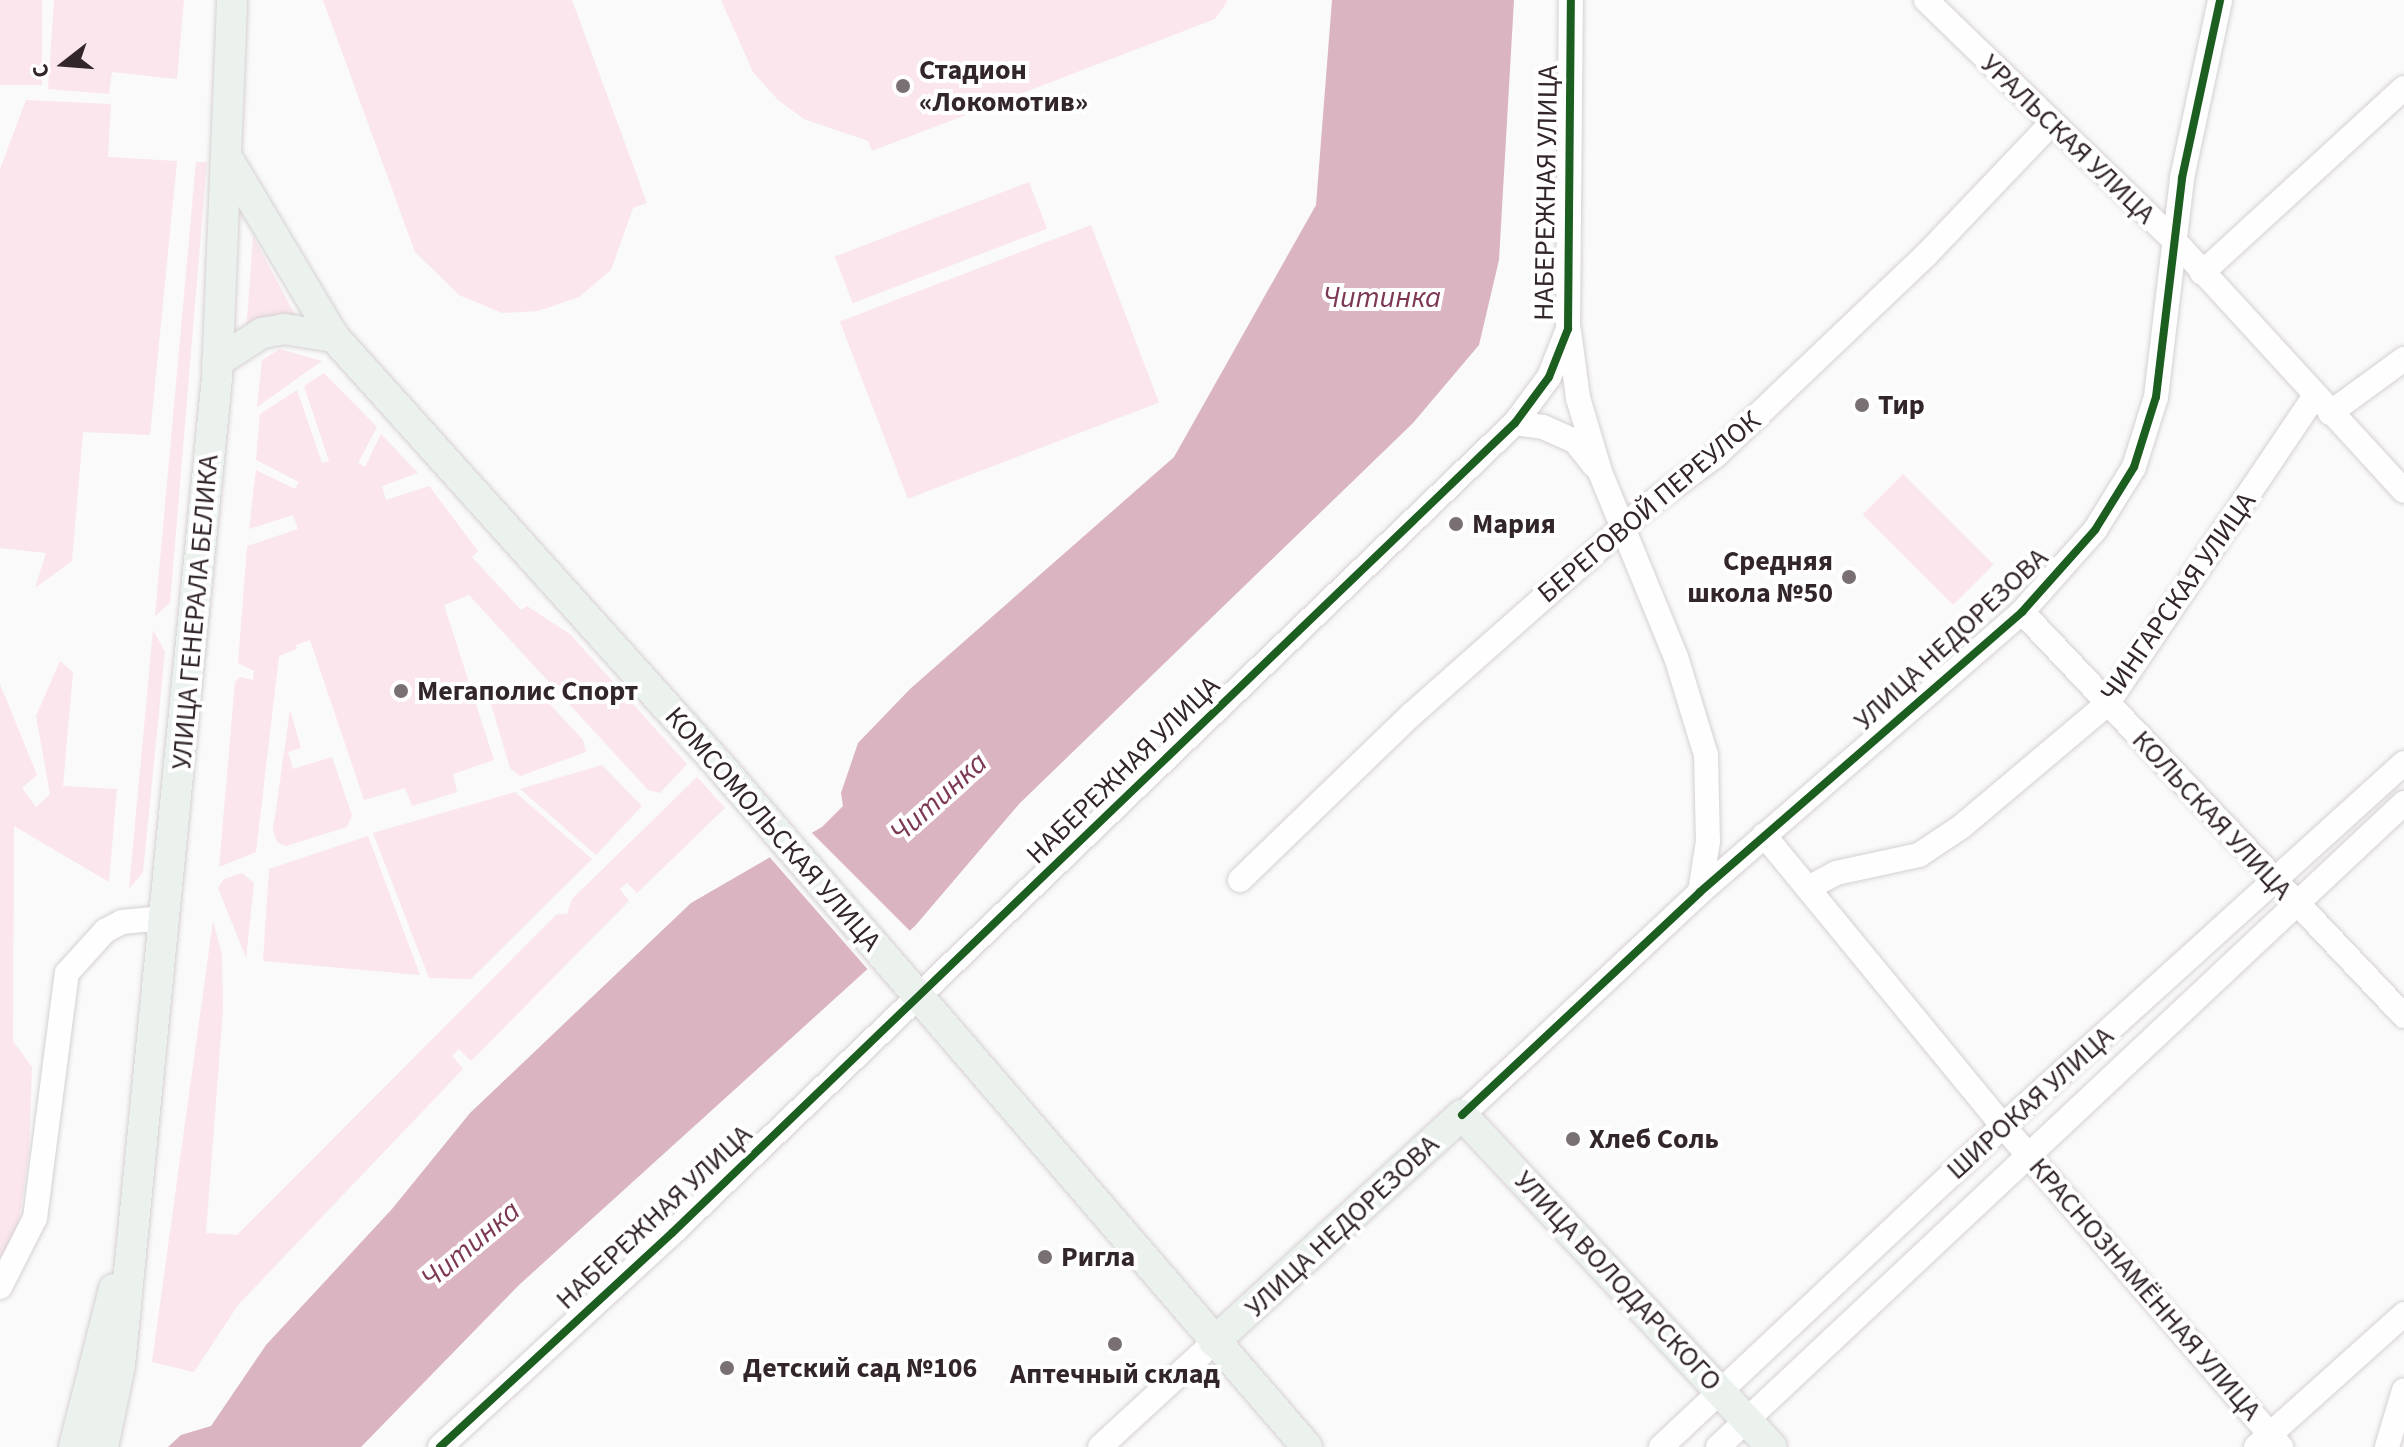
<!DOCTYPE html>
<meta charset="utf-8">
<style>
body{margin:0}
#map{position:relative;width:2404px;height:1447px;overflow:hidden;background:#fafafa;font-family:"Source Sans 3",sans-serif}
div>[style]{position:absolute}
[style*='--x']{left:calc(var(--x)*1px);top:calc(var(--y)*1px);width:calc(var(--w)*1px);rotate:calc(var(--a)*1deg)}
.green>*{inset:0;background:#fae6ec;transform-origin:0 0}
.water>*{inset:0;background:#dab4c1}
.pier>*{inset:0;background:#fafafa}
.roads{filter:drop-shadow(0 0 2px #d6d0d2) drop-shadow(0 0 2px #d6d0d2)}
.minor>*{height:24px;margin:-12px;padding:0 12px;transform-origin:12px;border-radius:12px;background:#fefefe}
.major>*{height:30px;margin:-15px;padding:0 15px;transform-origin:15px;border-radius:15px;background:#ebf2ee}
.cycleway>*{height:8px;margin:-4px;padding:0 4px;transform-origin:4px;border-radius:4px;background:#1b5e20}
.dots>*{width:22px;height:22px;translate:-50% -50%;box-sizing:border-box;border:4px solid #fff;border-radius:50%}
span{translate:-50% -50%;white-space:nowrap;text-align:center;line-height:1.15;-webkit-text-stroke:8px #fff;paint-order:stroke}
.poi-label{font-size:28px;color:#32262a;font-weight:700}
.left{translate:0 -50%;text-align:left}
.right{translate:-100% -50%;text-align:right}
.street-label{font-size:28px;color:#32262a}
.water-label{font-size:30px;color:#7c3854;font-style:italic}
.north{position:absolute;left:24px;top:24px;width:80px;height:80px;-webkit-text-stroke:6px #fff;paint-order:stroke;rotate:253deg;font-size:22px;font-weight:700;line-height:32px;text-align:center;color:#32262a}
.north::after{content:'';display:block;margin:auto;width:28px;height:36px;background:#32262a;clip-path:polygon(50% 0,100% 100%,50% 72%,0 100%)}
</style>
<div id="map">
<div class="green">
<div style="left:0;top:0;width:42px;height:85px"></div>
<div style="clip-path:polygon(54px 0,184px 0,177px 79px,112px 72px,109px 94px,48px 89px)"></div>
<div style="clip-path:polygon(323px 0,572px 0,647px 203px,633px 208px,611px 270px,579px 297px,538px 311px,502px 313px,459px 295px,415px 252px)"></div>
<div style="clip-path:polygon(721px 0,1227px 0,1227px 2px,1215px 19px,872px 151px,868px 141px,804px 119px,778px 100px,753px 72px)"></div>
<div style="clip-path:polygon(26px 100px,111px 104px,108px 157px,177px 161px,150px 435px,83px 432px,72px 561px,35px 588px,46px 553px,0 548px,0 169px)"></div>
<div style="clip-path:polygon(196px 162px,207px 162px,170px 603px,155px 616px)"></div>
<div style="left:1029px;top:182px;width:50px;height:208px;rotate:69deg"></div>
<div style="left:1091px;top:225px;width:190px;height:269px;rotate:69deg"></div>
<div style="clip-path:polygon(253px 236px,302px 328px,246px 333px)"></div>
<div style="clip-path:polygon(280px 349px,322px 361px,257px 407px,262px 360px)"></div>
<div style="clip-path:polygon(324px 373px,377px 427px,358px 463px,365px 467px,381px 434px,418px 473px,382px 486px,386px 500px,429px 486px,478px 551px,472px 557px,521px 610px,527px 606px,570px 634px,687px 764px,660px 793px,648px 790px,469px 595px,444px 605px,494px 760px,453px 774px,457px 792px,412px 806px,405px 788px,364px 800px,310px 640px,296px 645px,297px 649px,279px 656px,256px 852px,219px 867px,235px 682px,240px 677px,253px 680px,254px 671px,238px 663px,247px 546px,298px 529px,293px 515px,249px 529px,256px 470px,295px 489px,299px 482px,256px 460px,260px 414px,297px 390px,322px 463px,329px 461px,304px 386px)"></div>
<div style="left:1903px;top:474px;width:128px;height:57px;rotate:45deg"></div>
<div style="clip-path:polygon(153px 630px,165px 652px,143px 872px,129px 889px)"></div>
<div style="clip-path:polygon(60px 661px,73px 672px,63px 786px,117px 789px,109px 882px,14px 826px,13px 1041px,32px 1067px,29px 1154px,18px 1228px,0 1259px,0 684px,37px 775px,22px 788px,36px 807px,50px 794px,36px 716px)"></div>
<div style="clip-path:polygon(532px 685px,583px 740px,586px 752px,520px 776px,510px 768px,491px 704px,495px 696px)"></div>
<div style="clip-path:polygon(290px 710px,301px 748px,288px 752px,293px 769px,332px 757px,352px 815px,347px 827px,286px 846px,277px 842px,273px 830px)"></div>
<div style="clip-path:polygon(602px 765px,642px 806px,596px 855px,520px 789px)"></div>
<div style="clip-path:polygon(697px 777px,725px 808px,637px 893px,627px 883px,620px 889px,629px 901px,471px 1061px,459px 1049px,452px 1056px,463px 1069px,238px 1305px,194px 1372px,152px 1362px,213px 921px,222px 954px,223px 1009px,206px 1233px,237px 1235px,557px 914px,567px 914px,572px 899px)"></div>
<div style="clip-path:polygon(515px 792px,592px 859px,471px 979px,429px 978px,373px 833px)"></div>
<div style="clip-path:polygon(368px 836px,420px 975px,263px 961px,269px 869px)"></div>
<div style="clip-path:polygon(242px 873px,254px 883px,246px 958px,218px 888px,224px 879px)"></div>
</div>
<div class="water">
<div style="clip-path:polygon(1332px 0,1514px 0,1499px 260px,1479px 345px,1413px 423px,1020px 803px,915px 926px,519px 1285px,361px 1447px,168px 1447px,181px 1435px,211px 1426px,266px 1345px,392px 1209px,470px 1113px,691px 903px,822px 827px,843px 806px,841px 793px,858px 743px,910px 689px,1174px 457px,1316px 205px)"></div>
</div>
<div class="pier">
<div style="clip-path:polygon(809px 830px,913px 934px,870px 972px,766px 853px)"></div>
</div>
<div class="roads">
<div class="minor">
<div style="--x:1926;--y:0;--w:345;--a:44.1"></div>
<div style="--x:2174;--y:240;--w:340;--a:47.5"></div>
<div style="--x:2202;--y:273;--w:274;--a:-42.5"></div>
<div style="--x:1569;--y:331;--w:68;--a:82.3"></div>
<div style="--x:1578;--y:398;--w:77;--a:73.4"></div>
<div style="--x:1600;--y:472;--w:200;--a:67.7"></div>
<div style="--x:1676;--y:657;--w:102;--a:73"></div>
<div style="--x:1706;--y:755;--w:86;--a:88.7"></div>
<div style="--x:1708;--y:841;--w:52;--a:98.9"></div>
<div style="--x:2330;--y:413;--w:92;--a:-36.1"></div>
<div style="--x:1515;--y:423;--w:28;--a:8"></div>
<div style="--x:1543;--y:427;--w:35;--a:24"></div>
<div style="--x:1575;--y:441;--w:31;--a:52"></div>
<div style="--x:2022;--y:612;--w:556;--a:46.6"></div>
<div style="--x:1764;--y:835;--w:377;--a:50.6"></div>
<div style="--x:2003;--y:1126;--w:425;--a:49.1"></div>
<div style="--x:1240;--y:880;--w:238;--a:-44"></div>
<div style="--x:1411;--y:715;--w:312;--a:-41.5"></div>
<div style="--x:1645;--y:508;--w:87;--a:-36.6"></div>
<div style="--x:1715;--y:456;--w:291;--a:-43.6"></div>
<div style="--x:1926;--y:255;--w:180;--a:-46.4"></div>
<div style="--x:1810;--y:887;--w:30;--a:-28"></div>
<div style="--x:1836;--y:873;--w:85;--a:-12.2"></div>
<div style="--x:1919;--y:855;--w:50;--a:-33.7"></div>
<div style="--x:1961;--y:827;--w:191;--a:-40.1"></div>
<div style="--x:2107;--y:704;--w:372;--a:-56"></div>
<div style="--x:1462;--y:1115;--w:326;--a:-43.1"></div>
<div style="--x:1700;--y:892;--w:427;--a:-41"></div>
<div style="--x:2022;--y:612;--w:110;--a:-48.3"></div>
<div style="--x:2095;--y:530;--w:74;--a:-58.2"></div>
<div style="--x:2134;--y:467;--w:73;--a:-72.6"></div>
<div style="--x:2156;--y:397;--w:221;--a:-83.2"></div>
<div style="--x:2182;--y:178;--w:182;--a:-77.9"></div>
<div style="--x:0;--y:1287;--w:77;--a:-63.1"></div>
<div style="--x:35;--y:1218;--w:247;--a:-82.6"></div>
<div style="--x:67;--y:973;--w:57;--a:-47.9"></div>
<div style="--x:105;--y:931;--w:19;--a:-28"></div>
<div style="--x:122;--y:922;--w:42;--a:-5.4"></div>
<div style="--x:440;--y:1447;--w:316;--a:-42.7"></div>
<div style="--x:672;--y:1233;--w:1169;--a:-43.86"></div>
<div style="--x:1515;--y:423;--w:57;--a:-53.5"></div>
<div style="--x:1549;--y:377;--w:52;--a:-68.4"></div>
<div style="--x:1568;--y:329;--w:329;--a:-89.5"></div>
<div style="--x:1100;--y:1447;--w:155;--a:-42.6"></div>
<div style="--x:1661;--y:1447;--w:469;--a:-43.2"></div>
<div style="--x:2003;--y:1126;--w:541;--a:-42.15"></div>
<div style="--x:1718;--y:1447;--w:941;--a:-43.19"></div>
<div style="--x:2256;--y:1447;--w:199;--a:-41.9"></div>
<div style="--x:2387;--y:1447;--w:59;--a:-73.4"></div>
</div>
<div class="major">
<div style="--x:229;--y:161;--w:205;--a:59.2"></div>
<div style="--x:334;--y:337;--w:577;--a:48.02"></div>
<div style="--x:720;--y:766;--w:899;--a:49.24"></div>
<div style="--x:217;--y:362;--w:54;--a:-32.8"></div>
<div style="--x:262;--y:333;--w:22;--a:-10"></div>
<div style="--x:284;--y:329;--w:51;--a:9.1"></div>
<div style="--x:1214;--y:1342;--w:336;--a:-42.5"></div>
<div style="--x:1462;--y:1115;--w:454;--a:47"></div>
<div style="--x:74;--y:1447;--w:163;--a:-75.8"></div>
<div style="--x:103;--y:1447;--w:84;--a:-78.3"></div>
<div style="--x:120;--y:1365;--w:993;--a:-84.39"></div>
<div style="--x:217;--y:377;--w:377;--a:-87.7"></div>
</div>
</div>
<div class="cycleway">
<div style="--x:1462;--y:1115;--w:326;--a:-43.1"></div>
<div style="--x:1700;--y:892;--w:427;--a:-41"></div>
<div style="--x:2022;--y:612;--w:110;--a:-48.3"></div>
<div style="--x:2095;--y:530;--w:74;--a:-58.2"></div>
<div style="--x:2134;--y:467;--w:73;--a:-72.6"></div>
<div style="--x:2156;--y:397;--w:221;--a:-83.2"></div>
<div style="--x:2182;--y:178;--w:182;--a:-77.9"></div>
<div style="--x:440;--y:1447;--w:316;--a:-42.7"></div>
<div style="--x:672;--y:1233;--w:1169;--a:-43.86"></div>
<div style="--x:1515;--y:423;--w:57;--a:-53.5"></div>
<div style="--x:1549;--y:377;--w:52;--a:-68.4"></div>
<div style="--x:1568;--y:329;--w:329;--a:-89.5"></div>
</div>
<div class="dots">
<div style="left:903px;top:86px;background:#787073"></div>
<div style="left:1862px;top:405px;background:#787073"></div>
<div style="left:1456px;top:524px;background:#787073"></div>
<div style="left:1849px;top:577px;background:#787073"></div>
<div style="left:401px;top:691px;background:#787073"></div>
<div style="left:1573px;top:1139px;background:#787073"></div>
<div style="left:1045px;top:1257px;background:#787073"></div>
<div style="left:1115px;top:1344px;background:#787073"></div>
<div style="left:727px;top:1368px;background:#787073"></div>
</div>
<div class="poi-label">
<span class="left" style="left:919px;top:86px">Стадион<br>«Локомотив»</span>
<span class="left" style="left:1878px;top:405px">Тир</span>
<span class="left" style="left:1472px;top:524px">Мария</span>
<span class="right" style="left:1833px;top:577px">Средняя<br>школа №50</span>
<span class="left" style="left:417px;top:691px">Мегаполис Спорт</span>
<span class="left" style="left:1589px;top:1139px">Хлеб Соль</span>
<span class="left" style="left:1061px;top:1257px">Ригла</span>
<span class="left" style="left:743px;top:1368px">Детский сад №106</span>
<span style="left:1115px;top:1374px">Аптечный склад</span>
</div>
<div class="street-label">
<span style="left:2068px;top:139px;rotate:44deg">УРАЛЬСКАЯ УЛИЦА</span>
<span style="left:1546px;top:193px;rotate:-89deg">НАБЕРЕЖНАЯ УЛИЦА</span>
<span style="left:1649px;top:507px;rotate:-40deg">БЕРЕГОВОЙ ПЕРЕУЛОК</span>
<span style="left:2178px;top:597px;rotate:-55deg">ЧИНГАРСКАЯ УЛИЦА</span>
<span style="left:195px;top:612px;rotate:-85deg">УЛИЦА ГЕНЕРАЛА БЕЛИКА</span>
<span style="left:1951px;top:639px;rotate:-43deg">УЛИЦА НЕДОРЕЗОВА</span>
<span style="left:1123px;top:770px;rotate:-44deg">НАБЕРЕЖНАЯ УЛИЦА</span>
<span style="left:2212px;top:815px;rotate:47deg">КОЛЬСКАЯ УЛИЦА</span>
<span style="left:773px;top:829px;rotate:49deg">КОМСОМОЛЬСКАЯ УЛИЦА</span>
<span style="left:2030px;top:1103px;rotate:-42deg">ШИРОКАЯ УЛИЦА</span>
<span style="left:654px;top:1217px;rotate:-43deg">НАБЕРЕЖНАЯ УЛИЦА</span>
<span style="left:1342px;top:1226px;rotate:-43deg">УЛИЦА НЕДОРЕЗОВА</span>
<span style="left:1618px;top:1281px;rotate:47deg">УЛИЦА ВОЛОДАРСКОГО</span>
<span style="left:2145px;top:1289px;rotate:49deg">КРАСНОЗНАМЁННАЯ УЛИЦА</span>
</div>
<div class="water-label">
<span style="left:1382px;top:298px">Читинка</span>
<span style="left:939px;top:798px;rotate:-42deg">Читинка</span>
<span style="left:471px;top:1245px;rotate:-40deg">Читинка</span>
</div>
<div class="north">С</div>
</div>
